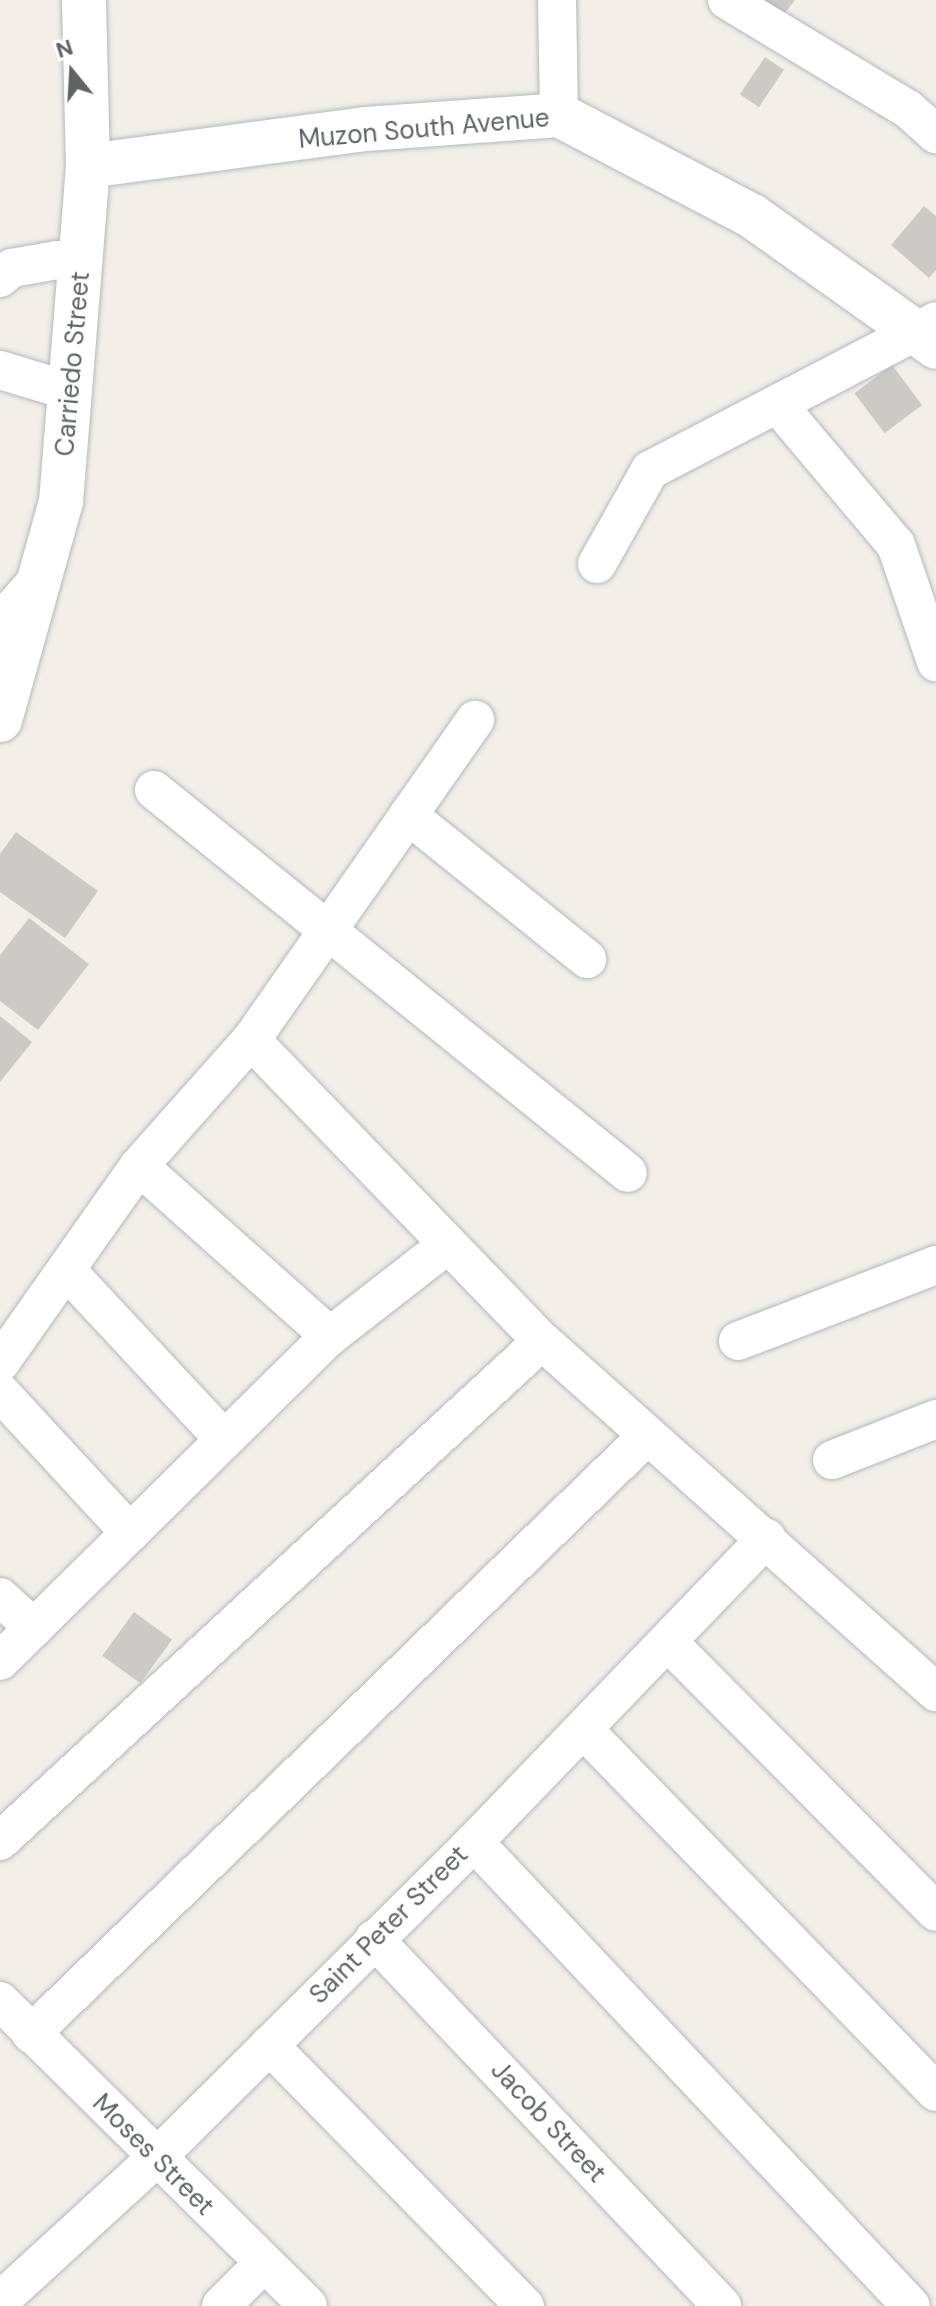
<!DOCTYPE html>
<style>
body{margin:0}
#map{position:relative;width:936px;height:2306px;overflow:hidden;background:#f1efe8;font-family:"DM Sans",sans-serif}
div>[style]{position:absolute}
[style*='--x']{left:calc(var(--x)*1px);top:calc(var(--y)*1px);width:calc(var(--w)*1px);rotate:calc(var(--a)*1deg)}
.building>*{inset:0;background:#cccac5;transform-origin:0 0}
.roads{filter:drop-shadow(0 0 2px #b5b8bc) drop-shadow(0 0 2px #b5b8bc)}
.street>*{height:38px;margin:-19px;padding:0 19px;transform-origin:19px;border-radius:19px;background:#fff}
.secondary>*{height:44px;margin:-22px;padding:0 22px;transform-origin:22px;border-radius:22px;background:#fff}
span{translate:-50% -50%;white-space:nowrap;text-align:center;line-height:1.15;-webkit-text-stroke:6px #fff;paint-order:stroke}
.street-label{font-size:26px;color:#5f6368}
.north{position:absolute;left:32px;top:32px;width:80px;height:80px;-webkit-text-stroke:6px #fff;paint-order:stroke;rotate:342deg;font-size:22px;font-weight:700;line-height:32px;text-align:center;color:#5f6368}
.north::after{content:'';display:block;margin:auto;width:28px;height:36px;background:#5f6368;clip-path:polygon(50% 0,100% 100%,50% 72%,0 100%)}
</style>
<div id="map">
<div class="building">
<div style="clip-path:polygon(758px 0,795px 0,781px 18px)"></div>
<div style="left:765px;top:57px;width:23px;height:45px;rotate:34deg"></div>
<div style="clip-path:polygon(924px 206px,936px 216px,936px 270px,929px 278px,891px 245px)"></div>
<div style="left:892px;top:365px;width:50px;height:47px;rotate:53deg"></div>
<div style="clip-path:polygon(16px 832px,98px 891px,65px 938px,0 892px,0 854px)"></div>
<div style="clip-path:polygon(29px 918px,89px 964px,38px 1030px,0 1001px,0 955px)"></div>
<div style="clip-path:polygon(0 1016px,32px 1042px,0 1082px)"></div>
<div style="left:134px;top:1612px;width:47px;height:54px;rotate:36deg"></div>
</div>
<div class="roads">
<div class="street">
<div style="--x:557;--y:0;--w:115;--a:89"></div>
<div style="--x:727;--y:0;--w:211;--a:31.1"></div>
<div style="--x:908;--y:109;--w:38;--a:42"></div>
<div style="--x:0;--y:278;--w:16;--a:-40"></div>
<div style="--x:12;--y:268;--w:46;--a:-10.1"></div>
<div style="--x:57;--y:260;--w:26;--a:9"></div>
<div style="--x:0;--y:370;--w:72;--a:16.9"></div>
<div style="--x:778;--y:405;--w:183;--a:49.9"></div>
<div style="--x:896;--y:545;--w:124;--a:71.1"></div>
<div style="--x:597;--y:564;--w:108;--a:-60.6"></div>
<div style="--x:650;--y:470;--w:322;--a:-27.5"></div>
<div style="--x:0;--y:623;--w:61;--a:-49"></div>
<div style="--x:154;--y:790;--w:609;--a:38.94"></div>
<div style="--x:408;--y:815;--w:230;--a:38.8"></div>
<div style="--x:251;--y:1040;--w:419;--a:46"></div>
<div style="--x:542;--y:1341;--w:528;--a:41.7"></div>
<div style="--x:139;--y:1166;--w:256;--a:41.7"></div>
<div style="--x:68;--y:1272;--w:229;--a:47"></div>
<div style="--x:738;--y:1341;--w:212;--a:-21"></div>
<div style="--x:0;--y:1363;--w:241;--a:-54.8"></div>
<div style="--x:139;--y:1166;--w:169;--a:-48.4"></div>
<div style="--x:251;--y:1040;--w:391;--a:-55"></div>
<div style="--x:0;--y:1392;--w:192;--a:47.3"></div>
<div style="--x:832;--y:1460;--w:112;--a:-21.5"></div>
<div style="--x:0;--y:1597;--w:46;--a:42.4"></div>
<div style="--x:668;--y:1642;--w:380;--a:45.2"></div>
<div style="--x:0;--y:1661;--w:463;--a:-44.6"></div>
<div style="--x:330;--y:1336;--w:148;--a:-37.9"></div>
<div style="--x:583;--y:1729;--w:506;--a:45.8"></div>
<div style="--x:0;--y:1841;--w:737;--a:-42.69"></div>
<div style="--x:474;--y:1842;--w:637;--a:46.72"></div>
<div style="--x:374;--y:1939;--w:506;--a:46.52"></div>
<div style="--x:0;--y:2001;--w:433;--a:44.7"></div>
<div style="--x:31;--y:2034;--w:857;--a:-44.15"></div>
<div style="--x:269;--y:2045;--w:366;--a:45.6"></div>
<div style="--x:0;--y:2301;--w:212;--a:-42.5"></div>
<div style="--x:156;--y:2158;--w:448;--a:-44.8"></div>
<div style="--x:474;--y:1842;--w:422;--a:-46.1"></div>
<div style="--x:221;--y:2306;--w:58;--a:-45"></div>
</div>
<div class="secondary">
<div style="--x:88;--y:166;--w:280;--a:-7.6"></div>
<div style="--x:366;--y:129;--w:194;--a:-4.1"></div>
<div style="--x:559;--y:115;--w:218;--a:27.6"></div>
<div style="--x:752;--y:216;--w:226;--a:35.4"></div>
<div style="--x:0;--y:720;--w:226;--a:-74.4"></div>
<div style="--x:61;--y:502;--w:337;--a:-85.4"></div>
<div style="--x:88;--y:166;--w:166;--a:-91.4"></div>
</div>
</div>
<div class="street-label">
<span style="left:424px;top:129px;rotate:-5deg">Muzon South Avenue</span>
<span style="left:73px;top:364px;rotate:-85deg">Carriedo Street</span>
<span style="left:389px;top:1925px;rotate:-45deg">Saint Peter Street</span>
<span style="left:548px;top:2122px;rotate:47deg">Jacob Street</span>
<span style="left:153px;top:2155px;rotate:45deg">Moses Street</span>
</div>
<div class="north">N</div>
</div>
